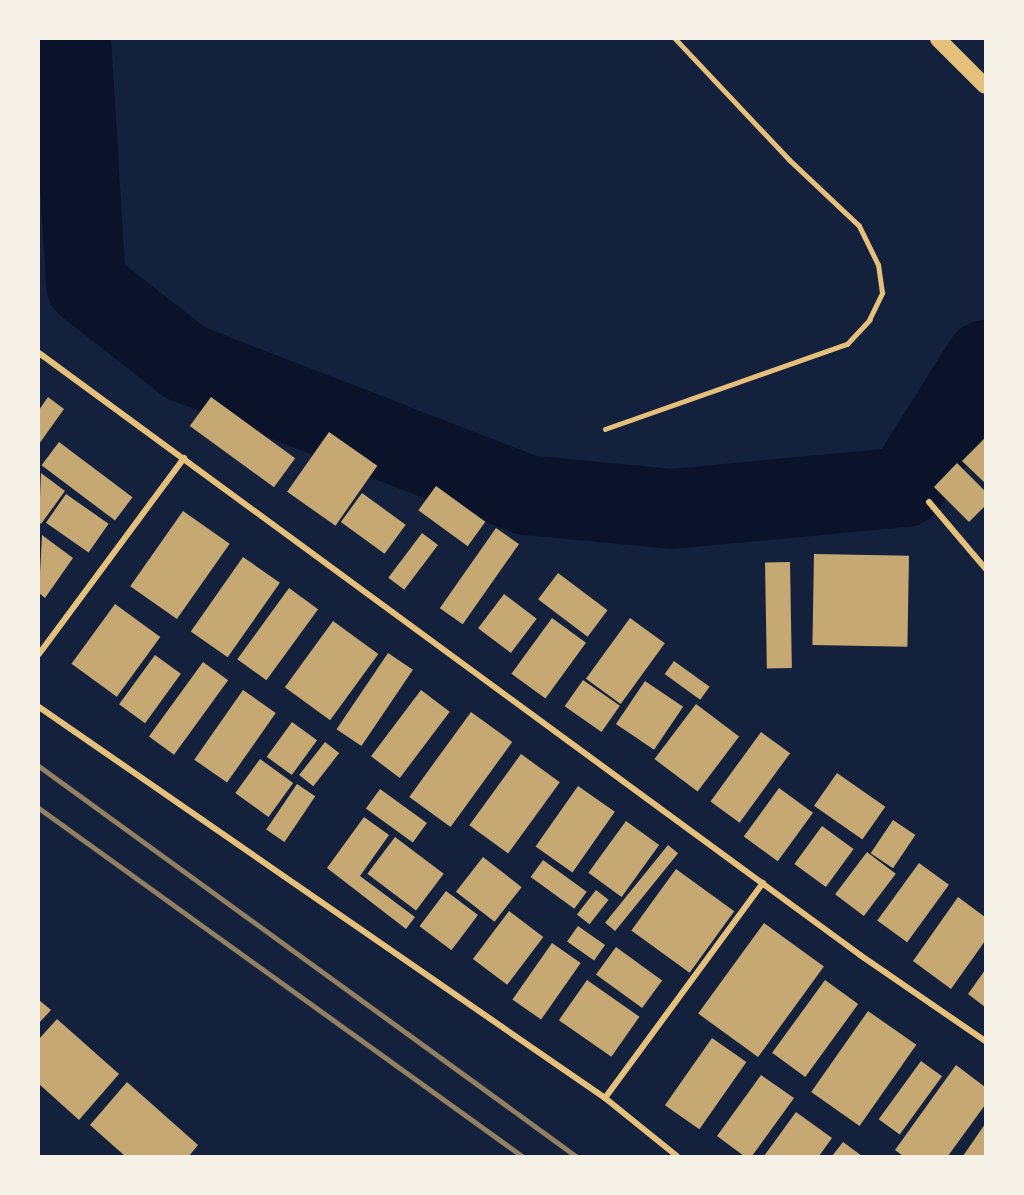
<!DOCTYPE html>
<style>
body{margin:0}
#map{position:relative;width:1024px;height:1195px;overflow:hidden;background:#14213d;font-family:"Source Serif 4",serif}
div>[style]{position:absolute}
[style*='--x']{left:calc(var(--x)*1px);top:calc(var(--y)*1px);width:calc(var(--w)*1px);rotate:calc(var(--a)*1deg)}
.river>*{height:80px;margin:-40px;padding:0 40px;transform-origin:40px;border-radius:40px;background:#0b132b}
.building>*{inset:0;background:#c6a872;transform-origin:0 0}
.service>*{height:4.5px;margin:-2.25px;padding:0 2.25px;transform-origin:2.25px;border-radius:2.25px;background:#e5c07b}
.minor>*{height:6px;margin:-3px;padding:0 3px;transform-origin:3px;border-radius:3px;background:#e5c07b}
.trunk>*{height:16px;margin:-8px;padding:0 8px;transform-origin:8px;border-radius:8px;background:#e5c07b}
.rail>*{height:4.5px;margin:-2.25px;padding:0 2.25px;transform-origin:2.25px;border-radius:2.25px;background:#918062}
span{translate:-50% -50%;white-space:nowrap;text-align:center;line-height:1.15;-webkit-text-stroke:6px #f6f1e7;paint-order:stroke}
.frame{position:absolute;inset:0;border:40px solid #f6f1e7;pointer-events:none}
</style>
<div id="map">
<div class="river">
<div style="--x:71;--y:39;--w:246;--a:86.5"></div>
<div style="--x:86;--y:285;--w:127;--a:38"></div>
<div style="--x:186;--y:363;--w:366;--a:21.2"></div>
<div style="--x:527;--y:495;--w:146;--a:5.5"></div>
<div style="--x:672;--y:509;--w:234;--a:-5.4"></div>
<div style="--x:905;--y:487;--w:150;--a:-57.8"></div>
</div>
<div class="building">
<div style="clip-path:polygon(48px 397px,64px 409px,39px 444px,39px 410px)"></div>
<div style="left:211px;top:397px;width:104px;height:36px;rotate:36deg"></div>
<div style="left:329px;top:432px;width:59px;height:73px;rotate:35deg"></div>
<div style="clip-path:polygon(985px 438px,985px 483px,962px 461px)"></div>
<div style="left:59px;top:442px;width:92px;height:29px;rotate:37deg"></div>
<div style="clip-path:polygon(957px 463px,985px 491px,985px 506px,969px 522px,934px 487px)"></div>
<div style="clip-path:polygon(41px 473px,65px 491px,41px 524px,39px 522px)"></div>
<div style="left:436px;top:486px;width:61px;height:30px;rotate:36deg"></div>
<div style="left:362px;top:493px;width:54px;height:36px;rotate:36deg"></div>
<div style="left:66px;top:494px;width:52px;height:35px;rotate:35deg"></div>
<div style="left:183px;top:511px;width:57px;height:92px;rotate:35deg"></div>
<div style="left:496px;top:528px;width:28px;height:98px;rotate:35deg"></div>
<div style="left:422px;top:533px;width:20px;height:56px;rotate:37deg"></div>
<div style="clip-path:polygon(42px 535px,73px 558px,45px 598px,39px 593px)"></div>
<div style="left:814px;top:554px;width:95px;height:91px;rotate:1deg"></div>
<div style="left:243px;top:557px;width:45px;height:91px;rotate:35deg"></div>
<div style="left:790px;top:562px;width:106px;height:25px;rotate:89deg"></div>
<div style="left:558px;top:573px;width:62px;height:33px;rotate:37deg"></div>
<div style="left:289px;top:588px;width:36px;height:88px;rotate:36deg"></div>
<div style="left:504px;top:594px;width:41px;height:43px;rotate:37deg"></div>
<div style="left:115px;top:604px;width:56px;height:74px;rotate:36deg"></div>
<div style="left:552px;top:618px;width:42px;height:69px;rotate:36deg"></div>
<div style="left:630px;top:618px;width:43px;height:75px;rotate:36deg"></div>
<div style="left:333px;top:621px;width:56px;height:82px;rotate:36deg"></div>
<div style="left:388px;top:653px;width:30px;height:92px;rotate:34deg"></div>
<div style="left:155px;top:655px;width:32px;height:61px;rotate:36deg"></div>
<div style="left:674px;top:661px;width:44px;height:16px;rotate:36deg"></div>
<div style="left:203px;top:662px;width:31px;height:92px;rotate:36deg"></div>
<div style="left:583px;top:680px;width:45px;height:32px;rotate:35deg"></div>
<div style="left:645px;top:681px;width:46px;height:52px;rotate:34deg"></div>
<div style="left:243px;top:690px;width:40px;height:85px;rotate:35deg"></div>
<div style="left:421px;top:690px;width:36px;height:83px;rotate:37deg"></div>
<div style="left:696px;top:704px;width:54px;height:69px;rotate:37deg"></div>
<div style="left:471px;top:712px;width:51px;height:105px;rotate:36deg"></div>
<div style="left:292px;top:722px;width:31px;height:43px;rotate:36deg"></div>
<div style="left:761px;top:732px;width:36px;height:86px;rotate:36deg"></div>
<div style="left:325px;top:742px;width:18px;height:42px;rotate:38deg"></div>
<div style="left:521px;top:754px;width:48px;height:88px;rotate:36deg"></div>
<div style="left:260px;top:759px;width:41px;height:42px;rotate:36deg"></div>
<div style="left:837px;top:773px;width:59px;height:40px;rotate:35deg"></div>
<div style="left:297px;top:784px;width:22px;height:55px;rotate:34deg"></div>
<div style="left:578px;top:786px;width:45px;height:74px;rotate:35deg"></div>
<div style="left:779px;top:788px;width:42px;height:60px;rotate:36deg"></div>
<div style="left:380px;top:789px;width:58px;height:24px;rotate:36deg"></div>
<div style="clip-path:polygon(364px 817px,389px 835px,360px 876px,415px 917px,406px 929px,327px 868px)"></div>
<div style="left:893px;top:820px;width:27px;height:40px;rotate:34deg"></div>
<div style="left:626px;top:821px;width:41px;height:64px;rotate:36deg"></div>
<div style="left:822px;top:826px;width:39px;height:47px;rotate:36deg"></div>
<div style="left:395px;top:837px;width:61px;height:46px;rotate:37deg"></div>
<div style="left:668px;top:845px;width:13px;height:100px;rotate:39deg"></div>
<div style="left:867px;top:852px;width:36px;height:53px;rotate:37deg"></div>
<div style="left:483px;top:857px;width:49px;height:44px;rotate:38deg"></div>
<div style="left:543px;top:860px;width:54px;height:21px;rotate:36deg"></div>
<div style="left:919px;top:863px;width:37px;height:71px;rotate:36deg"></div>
<div style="left:676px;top:869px;width:72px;height:76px;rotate:36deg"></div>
<div style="left:596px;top:890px;width:16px;height:31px;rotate:38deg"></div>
<div style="left:446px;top:891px;width:40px;height:44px;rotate:37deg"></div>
<div style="clip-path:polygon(958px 897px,985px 917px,985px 941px,951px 989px,913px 961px)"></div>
<div style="left:509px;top:911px;width:43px;height:60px;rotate:37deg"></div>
<div style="left:764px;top:923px;width:74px;height:112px;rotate:36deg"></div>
<div style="left:578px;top:926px;width:33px;height:19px;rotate:35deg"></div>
<div style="left:552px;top:943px;width:35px;height:69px;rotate:35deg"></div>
<div style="left:616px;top:947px;width:57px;height:34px;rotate:36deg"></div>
<div style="clip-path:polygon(985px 970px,985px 1007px,968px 994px)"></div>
<div style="left:587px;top:980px;width:64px;height:49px;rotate:35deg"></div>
<div style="left:825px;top:980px;width:41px;height:90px;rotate:36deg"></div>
<div style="clip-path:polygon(39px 1000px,51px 1010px,39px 1023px)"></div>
<div style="left:868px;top:1011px;width:59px;height:99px;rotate:35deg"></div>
<div style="clip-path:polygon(57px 1019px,119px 1074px,79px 1120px,39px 1084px,39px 1039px)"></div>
<div style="left:712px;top:1038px;width:42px;height:82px;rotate:35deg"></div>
<div style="left:921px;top:1061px;width:26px;height:72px;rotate:36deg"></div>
<div style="clip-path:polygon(956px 1065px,985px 1087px,985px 1105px,948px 1156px,903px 1156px,895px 1150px)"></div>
<div style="clip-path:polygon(761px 1075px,794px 1098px,752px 1156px,744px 1156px,717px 1136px)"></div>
<div style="clip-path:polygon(127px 1082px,198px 1145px,189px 1156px,125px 1156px,90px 1125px)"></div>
<div style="clip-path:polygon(796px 1112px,832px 1138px,819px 1156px,764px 1156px)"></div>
<div style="clip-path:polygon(985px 1124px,985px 1156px,963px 1156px)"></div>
<div style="clip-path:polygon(843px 1142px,862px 1156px,832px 1156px)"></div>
</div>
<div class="service">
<div style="--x:605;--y:429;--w:256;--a:-19.4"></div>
<div style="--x:847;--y:344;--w:33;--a:-47"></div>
<div style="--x:869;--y:320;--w:30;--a:-64"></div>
<div style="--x:882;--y:293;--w:28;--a:-98"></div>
<div style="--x:878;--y:265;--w:43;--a:-116"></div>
<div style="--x:859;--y:226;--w:96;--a:-136.7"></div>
<div style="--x:789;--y:160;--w:166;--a:-133.3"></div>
</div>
<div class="minor">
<div style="--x:39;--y:353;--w:1018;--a:36.25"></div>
<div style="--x:860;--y:955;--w:152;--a:34.5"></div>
<div style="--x:929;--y:502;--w:87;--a:49.7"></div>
<div style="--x:39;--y:654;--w:244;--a:-53.5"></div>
<div style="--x:39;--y:707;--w:688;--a:34.64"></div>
<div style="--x:605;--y:1098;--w:92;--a:38.9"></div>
<div style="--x:605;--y:1098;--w:267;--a:-53.7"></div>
</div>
<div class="trunk">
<div style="--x:938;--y:39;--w:66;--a:45"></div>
</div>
<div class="rail">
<div style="--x:39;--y:766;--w:664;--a:35.99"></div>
<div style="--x:39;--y:808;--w:595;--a:35.77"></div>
</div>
<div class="frame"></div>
</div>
